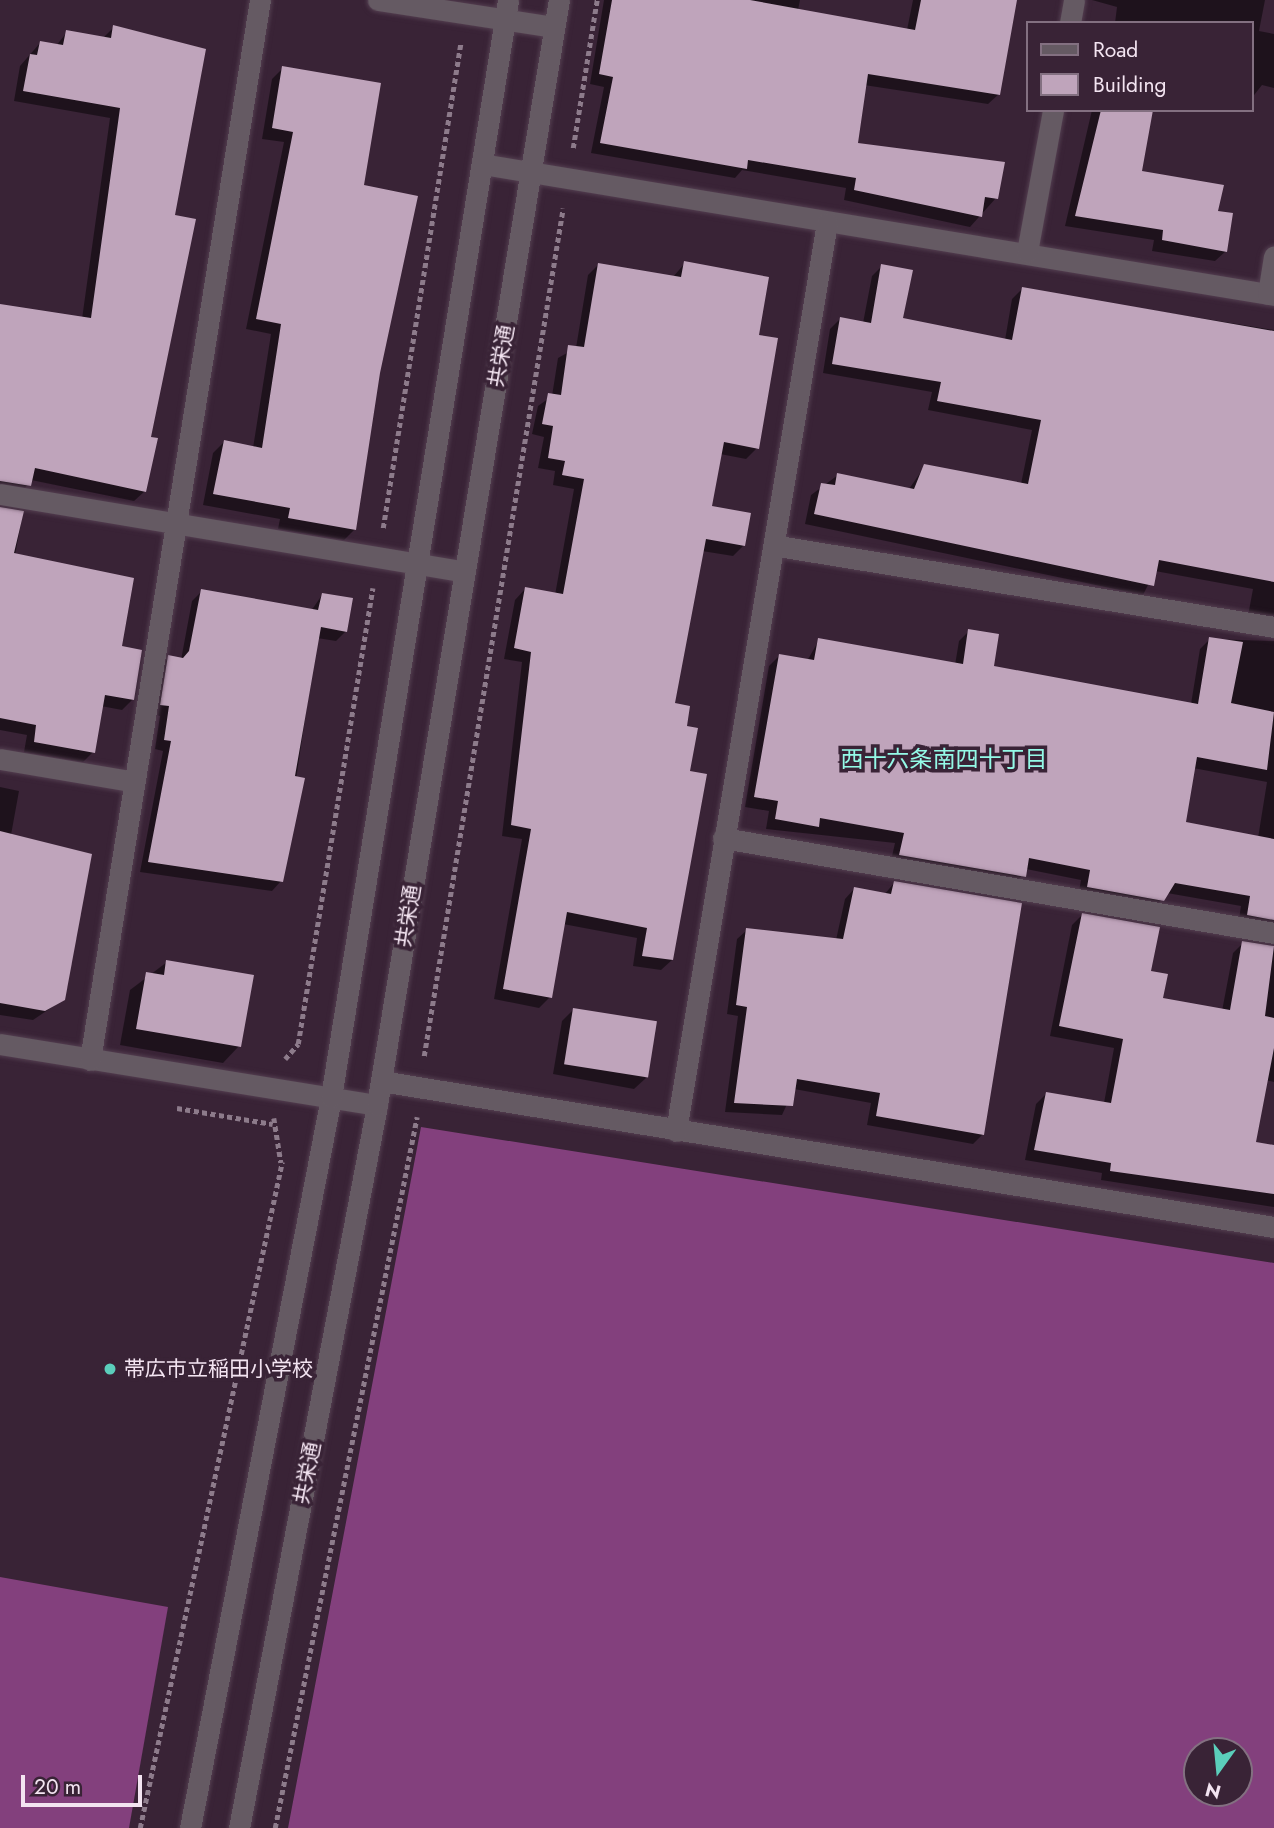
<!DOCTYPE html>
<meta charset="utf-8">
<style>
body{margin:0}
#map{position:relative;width:1274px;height:1828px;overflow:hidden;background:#392336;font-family:Jost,"Noto Sans JP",sans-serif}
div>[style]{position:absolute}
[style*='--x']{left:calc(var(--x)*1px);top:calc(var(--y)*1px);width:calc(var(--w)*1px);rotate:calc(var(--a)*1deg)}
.forest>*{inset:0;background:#83407d}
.shadow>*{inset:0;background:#0007}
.building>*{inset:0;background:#bfa4bb;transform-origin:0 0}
.path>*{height:4.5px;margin-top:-2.25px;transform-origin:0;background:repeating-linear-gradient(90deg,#8d7b8b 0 5px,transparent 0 8.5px)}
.roads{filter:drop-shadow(0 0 2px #533e50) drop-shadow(0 0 2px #533e50)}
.minor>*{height:21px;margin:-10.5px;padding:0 10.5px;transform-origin:10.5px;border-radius:10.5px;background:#655a63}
.dots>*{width:19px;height:19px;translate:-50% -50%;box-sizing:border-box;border:4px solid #392336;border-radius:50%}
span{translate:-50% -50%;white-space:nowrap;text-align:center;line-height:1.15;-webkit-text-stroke:7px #392336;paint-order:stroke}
.street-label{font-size:21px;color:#f3e4f1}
.poi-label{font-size:21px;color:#f3e4f1}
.left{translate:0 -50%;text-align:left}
.neighbourhood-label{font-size:23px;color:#94fae7}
.legend{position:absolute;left:1026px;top:21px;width:228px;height:91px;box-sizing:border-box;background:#392336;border:2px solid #837081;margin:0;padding:9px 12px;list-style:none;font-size:21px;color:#f3e4f1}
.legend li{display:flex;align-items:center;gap:14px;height:35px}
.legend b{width:35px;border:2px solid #837081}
.north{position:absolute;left:1183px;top:1737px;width:70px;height:70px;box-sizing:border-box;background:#392336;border:2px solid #837081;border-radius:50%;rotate:195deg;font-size:19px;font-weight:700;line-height:28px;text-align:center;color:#f3e4f1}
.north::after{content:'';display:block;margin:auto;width:24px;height:32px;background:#5bcebb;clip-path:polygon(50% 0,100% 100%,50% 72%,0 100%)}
.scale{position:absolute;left:21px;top:1775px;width:121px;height:32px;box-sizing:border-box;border:4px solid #f3e4f1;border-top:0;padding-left:9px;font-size:21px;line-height:24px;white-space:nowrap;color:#f3e4f1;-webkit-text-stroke:5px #392336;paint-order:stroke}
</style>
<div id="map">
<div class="forest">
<div style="clip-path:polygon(evenodd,421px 1127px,1274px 1263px,1274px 1828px,288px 1828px,421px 1127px,1197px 1751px,1239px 1751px,1239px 1793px,1197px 1793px,1197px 1751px)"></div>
<div style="clip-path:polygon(0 1577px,168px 1607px,129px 1828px,0 1828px)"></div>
</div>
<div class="shadow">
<div style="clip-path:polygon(604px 0,800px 0,798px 10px,907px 30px,913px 0,1015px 0,999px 94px,988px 104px,864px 85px,856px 144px,996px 198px,970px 227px,844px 200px,846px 188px,742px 170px,735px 178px,591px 153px,604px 87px,590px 84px)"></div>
<div style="clip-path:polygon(1092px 0,1265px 0,1259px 31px,1274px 34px,1274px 88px,1262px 85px,1251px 99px,1251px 23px,1115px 23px,1117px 7px)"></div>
<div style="clip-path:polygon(114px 27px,173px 216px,145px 491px,134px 501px,31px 480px,19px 496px,0 493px,0 306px,82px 319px,110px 118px,14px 101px,20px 66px,40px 43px,56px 46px,67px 32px,103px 38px)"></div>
<div style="clip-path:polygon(283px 68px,378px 373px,355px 529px,344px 540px,278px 529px,280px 519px,203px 505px,213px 453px,224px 442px,253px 448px,271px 334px,246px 329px,284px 142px,262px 139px,272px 79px)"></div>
<div style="clip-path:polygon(1092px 110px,1151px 110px,1140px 173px,1216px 212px,1226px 251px,1215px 261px,1152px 251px,1154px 240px,1065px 226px)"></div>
<div style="clip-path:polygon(685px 263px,756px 336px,757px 448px,746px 459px,720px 454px,710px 507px,743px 546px,733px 556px,702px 551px,673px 705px,685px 727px,688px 773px,672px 960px,661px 970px,633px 966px,637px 938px,563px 924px,550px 997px,539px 1008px,494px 999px,522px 839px,502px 836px,522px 662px,504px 659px,515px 600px,525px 589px,555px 595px,574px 489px,553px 485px,555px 471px,538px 468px,544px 437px,532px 434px,538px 406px,552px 396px,558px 358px,576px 348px,588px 275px,598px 265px,673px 277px)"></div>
<div style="clip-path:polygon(882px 266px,901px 320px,1005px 340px,1012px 299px,1022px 289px,1274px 330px,1274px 632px,1247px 621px,1253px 589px,1155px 571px,1143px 595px,805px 524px,811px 495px,838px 475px,909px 489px,925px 466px,1021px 484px,1032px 430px,928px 410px,932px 392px,823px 373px,830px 329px,840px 319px,863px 323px,872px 276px)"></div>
<div style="clip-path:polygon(0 508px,23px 513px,15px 555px,120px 648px,133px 699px,122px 710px,101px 706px,93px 752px,83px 762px,24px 752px,27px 735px,0 730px)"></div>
<div style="clip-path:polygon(202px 591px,311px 611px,322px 595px,346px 631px,336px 641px,317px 638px,281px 881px,272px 891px,140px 872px,163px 751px,155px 749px,160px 716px,151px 714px,159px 667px,169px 657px,181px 660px,192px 601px)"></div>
<div style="clip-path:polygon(evenodd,969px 631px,992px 668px,1191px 704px,1200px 649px,1210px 639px,1274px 641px,1274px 928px,1238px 925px,1241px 906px,1167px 893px,1153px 910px,1078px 897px,1081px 880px,1026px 869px,1014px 886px,890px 865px,895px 843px,766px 829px,769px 811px,745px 807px,769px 666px,779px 656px,807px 661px,819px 640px,955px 665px,959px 641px,969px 631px,1193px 768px,1267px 782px,1258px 838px,1184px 824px,1193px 768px)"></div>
<div style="clip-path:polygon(0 787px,19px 791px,11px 835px,64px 999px,33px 1020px,0 1015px)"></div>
<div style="clip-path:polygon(894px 883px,982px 1135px,973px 1144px,867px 1125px,871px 1103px,794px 1089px,782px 1115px,725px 1112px,738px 1016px,727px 1014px,737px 939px,747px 930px,836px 940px,845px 899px,854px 889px,884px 895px)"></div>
<div style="clip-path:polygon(1082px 915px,1149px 973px,1161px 999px,1222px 1011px,1233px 953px,1243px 943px,1274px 947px,1274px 1082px,1265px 1080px,1254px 1143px,1274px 1147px,1274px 1207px,1101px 1180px,1102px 1173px,1025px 1160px,1036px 1104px,1046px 1094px,1104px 1103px,1114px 1048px,1050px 1036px,1072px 925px)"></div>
<div style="clip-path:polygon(167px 962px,239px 1046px,223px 1063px,120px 1045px,130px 990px)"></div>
<div style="clip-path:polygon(573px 1010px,646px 1078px,634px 1089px,553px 1074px,562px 1021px)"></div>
</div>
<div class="building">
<div style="clip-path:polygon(612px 0,750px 0,915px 30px,921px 0,1017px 0,1000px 95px,868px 74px,858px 143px,1005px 162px,998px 199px,985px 197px,982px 217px,854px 190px,856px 178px,748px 160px,747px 169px,600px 143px,613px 77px,599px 74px)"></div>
<div style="clip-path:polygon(113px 25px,206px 49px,175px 215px,196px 219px,151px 437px,158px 438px,146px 492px,35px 468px,31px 486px,0 481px,0 304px,91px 318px,120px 108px,23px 91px,30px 54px,37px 55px,40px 41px,63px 45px,66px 30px,111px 38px)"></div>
<div style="clip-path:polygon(282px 66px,381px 83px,364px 185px,418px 196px,380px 373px,356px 530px,288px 518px,290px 508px,213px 494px,224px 440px,262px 448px,281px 324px,256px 319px,293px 132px,272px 128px)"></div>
<div style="clip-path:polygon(1101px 110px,1153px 110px,1142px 171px,1224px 185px,1218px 211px,1233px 213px,1227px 252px,1162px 240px,1163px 230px,1075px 216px)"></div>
<div style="clip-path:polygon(684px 261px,769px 277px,759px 335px,778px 338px,759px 449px,724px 442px,712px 506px,751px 513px,745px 546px,706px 539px,675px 703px,690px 706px,687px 726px,698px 728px,690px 771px,707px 774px,673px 960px,642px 956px,647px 928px,567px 912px,552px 998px,503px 989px,531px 829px,511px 825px,531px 652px,514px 648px,525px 587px,563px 594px,584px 479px,562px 475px,565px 461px,548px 458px,553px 426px,542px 424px,548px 393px,561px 395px,568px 345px,584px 347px,598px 263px,681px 277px)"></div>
<div style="clip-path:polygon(881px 264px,913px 270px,903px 318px,1012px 340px,1022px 287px,1274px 331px,1274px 582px,1159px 560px,1154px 586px,814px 514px,821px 483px,835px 485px,837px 473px,914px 489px,924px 464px,1028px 484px,1041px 420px,937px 401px,941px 382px,832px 364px,840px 317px,871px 323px)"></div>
<div style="clip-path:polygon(0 507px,24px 511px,14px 553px,134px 578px,122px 646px,142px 650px,134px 700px,105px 695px,95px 753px,34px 742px,36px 725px,0 718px)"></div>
<div style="clip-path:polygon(201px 589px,318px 610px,322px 593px,353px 598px,347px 632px,321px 627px,295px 776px,305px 778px,283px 882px,148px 862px,171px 741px,164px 740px,169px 706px,160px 705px,168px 655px,183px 658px,189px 651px)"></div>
<div style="clip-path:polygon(968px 629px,999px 634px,994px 666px,1198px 704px,1209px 637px,1243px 642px,1231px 703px,1274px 712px,1267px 770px,1197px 757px,1186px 822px,1274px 839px,1274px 920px,1247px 915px,1250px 896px,1175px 883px,1164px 901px,1087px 887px,1090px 870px,1029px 858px,1026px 877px,899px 855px,904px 833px,820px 818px,819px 827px,775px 819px,778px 801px,754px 797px,779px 654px,814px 660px,818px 638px,963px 664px)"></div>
<div style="clip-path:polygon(0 831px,92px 854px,65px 1000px,45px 1011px,0 1003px)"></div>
<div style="clip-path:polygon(894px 881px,1022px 903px,984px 1135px,876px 1116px,880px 1093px,797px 1079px,793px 1106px,734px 1103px,747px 1007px,736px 1005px,746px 928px,843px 939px,854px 887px,891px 894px)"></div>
<div style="clip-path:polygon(1082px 913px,1160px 927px,1151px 971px,1168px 974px,1163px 998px,1230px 1010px,1242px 941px,1274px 946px,1265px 1016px,1274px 1018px,1274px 1048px,1256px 1142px,1274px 1145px,1274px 1194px,1110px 1171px,1111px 1163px,1034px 1150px,1046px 1092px,1111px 1103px,1123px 1039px,1059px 1026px)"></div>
<div style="clip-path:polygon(166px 960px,254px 975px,241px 1047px,136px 1029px,146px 972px,164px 975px)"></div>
<div style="left:573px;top:1008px;width:85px;height:57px;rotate:9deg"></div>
</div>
<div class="path">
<div style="--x:573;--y:148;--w:150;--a:-80.8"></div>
<div style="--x:383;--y:528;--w:492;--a:-80.9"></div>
<div style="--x:424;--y:1056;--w:859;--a:-80.69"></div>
<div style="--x:285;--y:1059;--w:20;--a:-49"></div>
<div style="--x:298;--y:1044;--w:462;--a:-80.7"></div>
<div style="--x:177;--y:1108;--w:97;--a:9.5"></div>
<div style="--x:274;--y:1118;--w:45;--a:81"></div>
<div style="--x:140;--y:1828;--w:681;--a:-77.96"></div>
<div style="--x:275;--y:1828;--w:725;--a:-78.71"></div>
</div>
<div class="roads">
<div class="minor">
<div style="--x:378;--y:0;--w:178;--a:8.7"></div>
<div style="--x:1070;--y:23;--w:23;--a:-80"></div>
<div style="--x:482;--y:164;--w:803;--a:9.39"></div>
<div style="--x:1027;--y:252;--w:144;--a:-79.6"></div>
<div style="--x:1268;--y:294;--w:38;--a:-81"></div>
<div style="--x:0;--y:494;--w:471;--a:9.5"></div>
<div style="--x:778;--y:546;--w:503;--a:9.27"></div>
<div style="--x:0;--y:759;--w:132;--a:9.6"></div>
<div style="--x:723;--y:838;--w:559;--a:9.78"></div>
<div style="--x:0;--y:1044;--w:382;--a:9.2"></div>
<div style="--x:90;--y:1060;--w:1074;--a:-80.89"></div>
<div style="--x:381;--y:1081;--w:905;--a:9.29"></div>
<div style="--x:676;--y:1131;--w:920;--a:-80.56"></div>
<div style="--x:190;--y:1828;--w:744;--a:-79.08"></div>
<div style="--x:331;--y:1097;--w:1111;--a:-80.83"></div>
<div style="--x:239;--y:1828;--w:736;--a:-79.19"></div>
<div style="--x:377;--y:1105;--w:1120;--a:-80.65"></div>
</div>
</div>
<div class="dots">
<div style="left:110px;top:1369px;background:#5bcebb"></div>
</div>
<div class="street-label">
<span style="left:501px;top:356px;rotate:-80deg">共栄通</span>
<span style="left:408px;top:916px;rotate:-81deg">共栄通</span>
<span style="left:307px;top:1473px;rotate:-79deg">共栄通</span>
</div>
<div class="poi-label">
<span class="left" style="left:124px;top:1369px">帯広市立稲田小学校</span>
</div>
<div class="neighbourhood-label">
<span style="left:944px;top:759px">西十六条南四十丁目</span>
</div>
<ul class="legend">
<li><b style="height:9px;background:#655a63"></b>Road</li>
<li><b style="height:19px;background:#bfa4bb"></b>Building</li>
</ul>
<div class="north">N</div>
<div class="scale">20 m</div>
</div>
